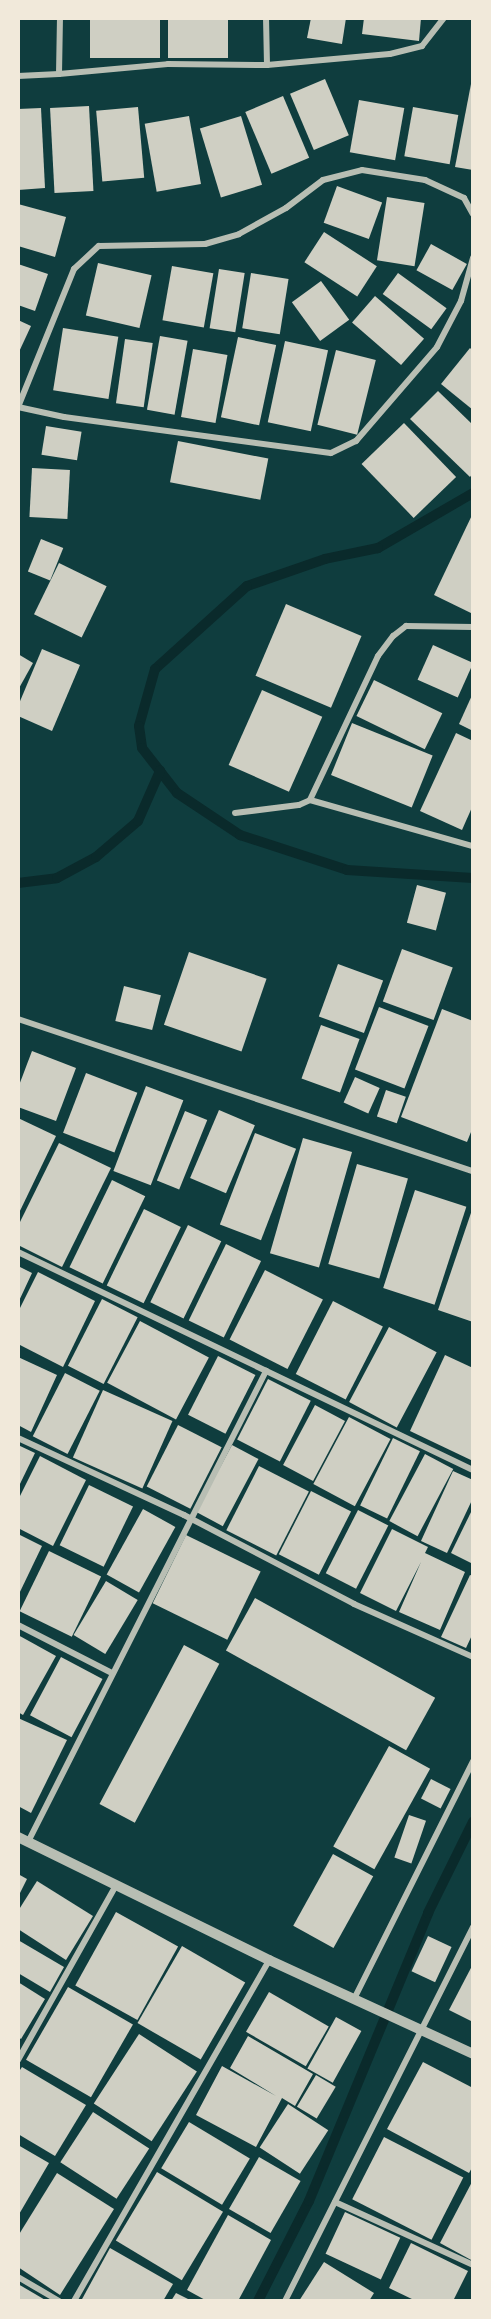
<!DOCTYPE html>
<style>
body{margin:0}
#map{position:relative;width:491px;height:2319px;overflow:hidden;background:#0f3d3e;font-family:"Alegreya Sans",sans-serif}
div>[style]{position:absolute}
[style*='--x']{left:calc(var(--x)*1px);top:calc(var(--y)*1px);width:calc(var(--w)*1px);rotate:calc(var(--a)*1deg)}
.stream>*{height:10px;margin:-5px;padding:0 5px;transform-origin:5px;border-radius:5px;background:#0a2a2b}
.building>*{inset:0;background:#cfcfc3;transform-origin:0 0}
.minor>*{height:6px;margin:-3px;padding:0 3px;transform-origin:3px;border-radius:3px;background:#b8beb3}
.tertiary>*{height:10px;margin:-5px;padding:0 5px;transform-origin:5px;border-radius:5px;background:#b8beb3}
span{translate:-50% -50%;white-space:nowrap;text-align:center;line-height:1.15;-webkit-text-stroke:6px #f1e9da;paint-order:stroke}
.frame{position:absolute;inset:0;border:20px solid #f1e9da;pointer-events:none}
</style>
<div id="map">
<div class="stream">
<div style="--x:473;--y:493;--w:110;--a:149.9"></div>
<div style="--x:378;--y:548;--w:54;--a:168.3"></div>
<div style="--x:325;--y:559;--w:83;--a:160.9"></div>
<div style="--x:247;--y:586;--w:124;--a:137.9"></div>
<div style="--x:155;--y:669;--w:59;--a:105.7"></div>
<div style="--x:139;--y:726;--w:22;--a:82"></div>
<div style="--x:142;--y:748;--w:57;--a:52.1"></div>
<div style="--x:177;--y:793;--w:76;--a:33.7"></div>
<div style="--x:240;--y:835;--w:113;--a:18.1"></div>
<div style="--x:347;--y:870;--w:126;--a:3.6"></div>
<div style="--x:18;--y:883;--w:39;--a:-7"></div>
<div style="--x:57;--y:878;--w:44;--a:-28.3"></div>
<div style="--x:96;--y:857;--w:55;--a:-40.6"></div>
<div style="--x:138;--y:821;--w:55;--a:-66.3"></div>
<div style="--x:258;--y:2301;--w:112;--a:-63"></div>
<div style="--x:309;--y:2201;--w:312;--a:-67.5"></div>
<div style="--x:428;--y:1913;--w:102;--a:-63.7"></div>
</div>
<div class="building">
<div style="left:90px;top:18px;width:70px;height:40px"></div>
<div style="left:168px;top:18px;width:60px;height:40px"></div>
<div style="clip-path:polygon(311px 18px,346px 18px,342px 44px,307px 38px)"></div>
<div style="clip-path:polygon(364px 18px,421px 18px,419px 41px,362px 34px)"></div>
<div style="left:325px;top:79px;width:61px;height:38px;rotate:67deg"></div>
<div style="clip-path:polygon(471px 84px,473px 85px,473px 170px,455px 167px)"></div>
<div style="left:283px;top:96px;width:67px;height:41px;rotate:67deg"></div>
<div style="left:359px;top:100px;width:46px;height:53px;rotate:10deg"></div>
<div style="left:89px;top:106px;width:85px;height:39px;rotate:87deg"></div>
<div style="left:138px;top:107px;width:71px;height:42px;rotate:85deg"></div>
<div style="left:413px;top:107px;width:46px;height:50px;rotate:10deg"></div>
<div style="clip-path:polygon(41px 108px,45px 188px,18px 190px,18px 109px)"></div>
<div style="left:189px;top:116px;width:69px;height:45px;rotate:80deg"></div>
<div style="left:241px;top:116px;width:72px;height:43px;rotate:73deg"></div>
<div style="left:337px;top:186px;width:48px;height:39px;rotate:20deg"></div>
<div style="left:387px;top:197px;width:38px;height:64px;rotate:9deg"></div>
<div style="clip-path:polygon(18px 204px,66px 217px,55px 257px,18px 246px)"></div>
<div style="left:324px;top:232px;width:63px;height:36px;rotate:33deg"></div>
<div style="left:431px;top:244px;width:41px;height:30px;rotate:29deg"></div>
<div style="left:98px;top:263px;width:55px;height:54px;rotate:13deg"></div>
<div style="clip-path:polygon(18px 264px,48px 274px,35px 311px,18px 305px)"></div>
<div style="left:172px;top:266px;width:42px;height:55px;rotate:10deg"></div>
<div style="left:219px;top:269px;width:26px;height:60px;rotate:9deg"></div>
<div style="left:251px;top:273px;width:38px;height:56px;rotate:9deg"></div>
<div style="left:398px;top:273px;width:60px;height:26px;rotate:36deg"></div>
<div style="left:321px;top:281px;width:48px;height:36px;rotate:54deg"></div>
<div style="left:375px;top:296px;width:65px;height:35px;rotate:41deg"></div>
<div style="clip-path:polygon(18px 320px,31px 326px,18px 354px)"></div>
<div style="left:63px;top:328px;width:56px;height:63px;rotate:9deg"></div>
<div style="left:160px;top:336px;width:28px;height:75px;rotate:10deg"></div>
<div style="left:238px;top:337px;width:39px;height:82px;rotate:12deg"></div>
<div style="left:125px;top:339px;width:28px;height:65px;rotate:8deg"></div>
<div style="left:285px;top:341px;width:44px;height:83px;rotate:12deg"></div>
<div style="clip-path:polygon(470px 348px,473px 351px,473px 410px,441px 384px)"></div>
<div style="left:193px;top:349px;width:35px;height:69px;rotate:10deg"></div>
<div style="left:336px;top:350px;width:41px;height:77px;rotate:14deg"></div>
<div style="clip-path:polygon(438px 391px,473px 425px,473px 473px,470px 477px,410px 419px)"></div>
<div style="left:404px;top:423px;width:75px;height:59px;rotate:46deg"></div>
<div style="left:46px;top:426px;width:36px;height:29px;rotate:9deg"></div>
<div style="left:178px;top:441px;width:92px;height:42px;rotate:11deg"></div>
<div style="left:32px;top:468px;width:38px;height:49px;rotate:3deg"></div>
<div style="clip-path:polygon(473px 513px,473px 614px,434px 595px)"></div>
<div style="left:41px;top:539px;width:24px;height:35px;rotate:22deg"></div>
<div style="left:59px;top:563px;width:53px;height:57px;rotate:26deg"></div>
<div style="left:286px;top:604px;width:82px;height:78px;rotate:23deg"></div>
<div style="left:433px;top:645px;width:44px;height:38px;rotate:24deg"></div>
<div style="clip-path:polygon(42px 649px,80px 665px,52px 731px,18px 716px,18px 706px)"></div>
<div style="clip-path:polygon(18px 654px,33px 663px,18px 690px)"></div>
<div style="left:374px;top:680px;width:76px;height:40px;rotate:26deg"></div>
<div style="left:262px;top:690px;width:66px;height:82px;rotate:24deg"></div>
<div style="clip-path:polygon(473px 693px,473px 731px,459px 724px)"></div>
<div style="left:352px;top:723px;width:87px;height:56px;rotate:22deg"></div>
<div style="clip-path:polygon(456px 733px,473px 741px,473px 805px,462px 830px,420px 811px)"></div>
<div style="left:417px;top:885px;width:30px;height:39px;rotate:15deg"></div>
<div style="left:402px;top:949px;width:54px;height:56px;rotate:20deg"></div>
<div style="left:189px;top:952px;width:82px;height:77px;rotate:19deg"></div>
<div style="left:338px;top:964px;width:48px;height:56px;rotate:20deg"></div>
<div style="left:124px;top:986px;width:38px;height:36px;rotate:14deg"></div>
<div style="left:379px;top:1007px;width:53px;height:67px;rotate:21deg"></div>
<div style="clip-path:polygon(442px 1009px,473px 1021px,473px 1127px,467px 1142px,401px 1117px)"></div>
<div style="left:321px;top:1025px;width:41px;height:57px;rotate:20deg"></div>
<div style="clip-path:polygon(32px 1051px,76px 1068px,56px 1121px,18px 1107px,18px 1088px)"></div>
<div style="left:86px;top:1073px;width:55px;height:64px;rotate:21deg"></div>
<div style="left:355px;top:1077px;width:27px;height:28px;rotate:24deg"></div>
<div style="left:146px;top:1086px;width:40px;height:91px;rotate:21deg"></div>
<div style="left:386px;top:1090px;width:21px;height:28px;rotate:19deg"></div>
<div style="left:219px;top:1110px;width:39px;height:74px;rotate:23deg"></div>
<div style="left:185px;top:1111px;width:24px;height:75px;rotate:22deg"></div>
<div style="clip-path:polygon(18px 1118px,56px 1136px,18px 1215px)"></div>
<div style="left:255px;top:1133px;width:44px;height:98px;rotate:21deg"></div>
<div style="left:303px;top:1138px;width:51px;height:120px;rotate:16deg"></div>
<div style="clip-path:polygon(59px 1143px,111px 1168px,62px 1267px,18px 1245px,18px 1226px)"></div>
<div style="left:357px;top:1164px;width:53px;height:104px;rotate:16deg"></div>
<div style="left:112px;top:1180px;width:37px;height:97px;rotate:26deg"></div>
<div style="left:415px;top:1190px;width:54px;height:103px;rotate:18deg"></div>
<div style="clip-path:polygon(473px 1207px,473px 1322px,438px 1310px)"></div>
<div style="left:144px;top:1209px;width:41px;height:85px;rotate:26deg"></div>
<div style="left:188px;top:1225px;width:37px;height:86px;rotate:26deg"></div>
<div style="left:226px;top:1244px;width:39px;height:85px;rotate:26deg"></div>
<div style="clip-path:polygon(18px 1266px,32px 1273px,18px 1303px)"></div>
<div style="left:265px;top:1270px;width:65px;height:78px;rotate:27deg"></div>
<div style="clip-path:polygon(38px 1272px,95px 1301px,63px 1367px,18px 1344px,18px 1312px)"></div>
<div style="left:102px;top:1299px;width:40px;height:75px;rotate:27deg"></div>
<div style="left:333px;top:1301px;width:56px;height:82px;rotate:27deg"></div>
<div style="left:140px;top:1321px;width:78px;height:70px;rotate:28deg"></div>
<div style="left:389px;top:1327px;width:54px;height:85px;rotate:28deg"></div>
<div style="clip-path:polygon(445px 1355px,473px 1368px,473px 1461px,410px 1431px)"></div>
<div style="left:218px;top:1356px;width:42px;height:66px;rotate:27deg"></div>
<div style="clip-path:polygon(18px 1357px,57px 1375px,31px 1432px,18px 1425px)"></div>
<div style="left:65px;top:1373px;width:39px;height:71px;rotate:27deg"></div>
<div style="left:268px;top:1379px;width:48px;height:68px;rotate:27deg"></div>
<div style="left:103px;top:1390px;width:76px;height:74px;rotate:24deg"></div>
<div style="left:315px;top:1405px;width:34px;height:68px;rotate:28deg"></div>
<div style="left:349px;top:1417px;width:47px;height:76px;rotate:28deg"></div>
<div style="left:178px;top:1425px;width:49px;height:69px;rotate:27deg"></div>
<div style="left:393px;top:1438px;width:30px;height:75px;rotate:26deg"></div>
<div style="clip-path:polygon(18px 1445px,35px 1453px,18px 1488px)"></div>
<div style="left:232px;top:1445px;width:30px;height:76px;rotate:28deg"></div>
<div style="left:425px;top:1454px;width:32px;height:76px;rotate:28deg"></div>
<div style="clip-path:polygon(40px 1456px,86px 1480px,53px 1546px,18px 1528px,18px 1500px)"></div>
<div style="left:259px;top:1466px;width:56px;height:72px;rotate:27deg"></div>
<div style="clip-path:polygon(453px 1471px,473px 1480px,473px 1498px,447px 1553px,421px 1541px)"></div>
<div style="left:89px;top:1485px;width:49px;height:67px;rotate:26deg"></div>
<div style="left:311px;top:1491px;width:45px;height:71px;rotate:27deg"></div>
<div style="clip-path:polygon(473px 1508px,473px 1564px,451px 1553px)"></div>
<div style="left:143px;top:1509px;width:37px;height:75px;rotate:29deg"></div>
<div style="left:358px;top:1510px;width:34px;height:71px;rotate:27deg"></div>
<div style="clip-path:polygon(392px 1529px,428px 1547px,425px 1553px,465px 1572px,440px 1630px,399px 1612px,421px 1562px,396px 1611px,360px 1593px)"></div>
<div style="clip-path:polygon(18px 1534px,42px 1546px,18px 1596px)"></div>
<div style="left:186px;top:1535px;width:83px;height:76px;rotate:26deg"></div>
<div style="left:49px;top:1551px;width:58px;height:67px;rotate:26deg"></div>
<div style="clip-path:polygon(470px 1575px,473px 1576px,473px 1633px,466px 1648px,441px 1637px)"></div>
<div style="left:106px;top:1581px;width:37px;height:63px;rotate:31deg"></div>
<div style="left:255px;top:1598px;width:206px;height:60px;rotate:29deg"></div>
<div style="clip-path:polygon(18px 1635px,56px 1656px,23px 1715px,18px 1712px)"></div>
<div style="left:184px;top:1645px;width:40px;height:180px;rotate:28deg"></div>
<div style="left:61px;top:1657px;width:47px;height:66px;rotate:28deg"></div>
<div style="clip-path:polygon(18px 1718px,67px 1740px,31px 1813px,18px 1806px)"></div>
<div style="left:389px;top:1746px;width:47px;height:115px;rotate:29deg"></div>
<div style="left:431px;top:1779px;width:22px;height:22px;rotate:27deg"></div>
<div style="left:409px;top:1815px;width:18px;height:45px;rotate:19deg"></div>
<div style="left:333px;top:1854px;width:46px;height:82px;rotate:29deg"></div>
<div style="clip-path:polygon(18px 1874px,27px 1879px,18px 1897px)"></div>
<div style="clip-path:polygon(37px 1881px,93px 1916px,66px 1960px,18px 1929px,18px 1911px)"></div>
<div style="left:116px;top:1912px;width:71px;height:84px;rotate:29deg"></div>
<div style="left:428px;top:1936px;width:26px;height:39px;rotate:25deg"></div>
<div style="clip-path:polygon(18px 1940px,64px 1967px,50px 1992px,18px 1973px)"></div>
<div style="left:182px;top:1946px;width:73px;height:89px;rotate:30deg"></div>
<div style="clip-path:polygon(473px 1964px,473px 2022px,449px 2010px)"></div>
<div style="clip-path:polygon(18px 1982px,45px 1999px,21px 2039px,18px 2037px)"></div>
<div style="left:68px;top:1987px;width:75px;height:84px;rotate:30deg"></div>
<div style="left:269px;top:1992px;width:69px;height:46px;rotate:30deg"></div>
<div style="left:336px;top:2017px;width:29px;height:59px;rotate:29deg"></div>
<div style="left:139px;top:2034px;width:69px;height:83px;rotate:33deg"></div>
<div style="clip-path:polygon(248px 2036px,313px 2074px,295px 2106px,282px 2098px,256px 2147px,196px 2115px,222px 2066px,276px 2096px,230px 2068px)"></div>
<div style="clip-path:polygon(423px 2062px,473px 2088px,473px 2166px,469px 2173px,387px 2129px)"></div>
<div style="clip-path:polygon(22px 2067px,86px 2105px,55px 2156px,18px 2134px,18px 2073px)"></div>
<div style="left:316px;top:2075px;width:23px;height:37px;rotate:31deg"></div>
<div style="left:288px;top:2104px;width:48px;height:52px;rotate:33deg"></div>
<div style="left:93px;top:2112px;width:67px;height:60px;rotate:33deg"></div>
<div style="left:189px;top:2122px;width:71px;height:54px;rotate:31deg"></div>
<div style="left:384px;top:2137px;width:89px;height:70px;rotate:27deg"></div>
<div style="clip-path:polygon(18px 2145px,49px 2163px,18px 2216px)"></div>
<div style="left:259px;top:2157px;width:48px;height:60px;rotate:30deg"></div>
<div style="left:157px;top:2172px;width:77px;height:80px;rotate:31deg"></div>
<div style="clip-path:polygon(57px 2173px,114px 2209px,60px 2295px,18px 2267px,18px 2236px)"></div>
<div style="clip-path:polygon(473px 2180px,473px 2261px,440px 2243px)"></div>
<div style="left:345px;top:2212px;width:61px;height:46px;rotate:25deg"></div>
<div style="clip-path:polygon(228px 2215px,271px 2240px,238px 2301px,207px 2301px,187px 2290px)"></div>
<div style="clip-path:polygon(411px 2243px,468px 2271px,453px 2301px,416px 2301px,389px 2288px)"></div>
<div style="clip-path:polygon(110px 2248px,173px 2284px,163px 2301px,81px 2301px)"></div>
<div style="clip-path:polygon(324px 2262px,374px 2293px,369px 2301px,299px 2301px)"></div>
<div style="clip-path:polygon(18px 2284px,47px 2301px,18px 2301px)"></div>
<div style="clip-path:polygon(176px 2293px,192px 2301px,171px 2301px)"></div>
</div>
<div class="minor">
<div style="--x:267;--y:65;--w:123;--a:-5.1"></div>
<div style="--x:390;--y:54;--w:33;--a:-14"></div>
<div style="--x:422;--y:46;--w:36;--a:-52"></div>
<div style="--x:59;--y:74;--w:109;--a:-5.2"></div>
<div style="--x:168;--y:64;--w:99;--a:0.6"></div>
<div style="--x:267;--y:65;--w:47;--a:-91.2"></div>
<div style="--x:18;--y:76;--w:41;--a:-2.8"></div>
<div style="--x:59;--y:74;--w:56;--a:-89"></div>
<div style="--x:18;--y:407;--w:149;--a:-67.9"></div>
<div style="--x:74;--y:269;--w:34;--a:-43"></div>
<div style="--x:99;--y:246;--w:106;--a:-1.1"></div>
<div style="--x:205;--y:244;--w:35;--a:-16"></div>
<div style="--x:239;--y:234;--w:54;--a:-29"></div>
<div style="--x:286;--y:208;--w:46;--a:-37.1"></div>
<div style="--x:323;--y:180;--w:40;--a:-14.4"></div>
<div style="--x:362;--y:170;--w:64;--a:9"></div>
<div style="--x:425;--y:180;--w:43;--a:24.8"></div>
<div style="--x:464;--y:198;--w:18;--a:61"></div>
<div style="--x:18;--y:407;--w:47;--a:12.3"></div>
<div style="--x:64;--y:417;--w:269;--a:7.7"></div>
<div style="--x:331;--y:453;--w:28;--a:-26"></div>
<div style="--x:356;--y:441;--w:124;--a:-49.2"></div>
<div style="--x:437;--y:347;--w:52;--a:-62.4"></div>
<div style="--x:461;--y:301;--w:45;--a:-74.4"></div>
<div style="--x:473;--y:627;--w:67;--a:-179.1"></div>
<div style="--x:406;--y:626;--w:16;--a:142"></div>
<div style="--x:393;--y:636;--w:25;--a:127"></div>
<div style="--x:378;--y:656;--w:159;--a:115.3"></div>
<div style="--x:310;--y:800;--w:169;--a:15.8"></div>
<div style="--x:235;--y:813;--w:64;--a:-7.1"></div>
<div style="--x:299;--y:805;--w:12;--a:-24"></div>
<div style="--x:18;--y:1019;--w:480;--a:18.5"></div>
<div style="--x:18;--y:1252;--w:505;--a:25.6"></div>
<div style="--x:18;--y:1438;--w:183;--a:24.9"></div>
<div style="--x:184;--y:1515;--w:192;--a:27.6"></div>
<div style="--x:354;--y:1604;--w:130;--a:24"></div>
<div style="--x:18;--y:1625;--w:106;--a:27.1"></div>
<div style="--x:28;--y:1842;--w:528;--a:-63.19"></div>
<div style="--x:354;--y:1999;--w:266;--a:-63.4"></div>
<div style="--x:18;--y:2060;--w:198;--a:-60.7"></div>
<div style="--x:335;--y:2202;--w:152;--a:24.5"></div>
<div style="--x:18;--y:2277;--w:48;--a:30.3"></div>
<div style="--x:74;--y:2301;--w:393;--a:-60.2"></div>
<div style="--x:285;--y:2301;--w:419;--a:-63.3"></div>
</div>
<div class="tertiary">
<div style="--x:18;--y:1837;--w:280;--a:26.1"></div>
<div style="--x:269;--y:1960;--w:225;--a:24.7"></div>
</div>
<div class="frame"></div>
</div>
